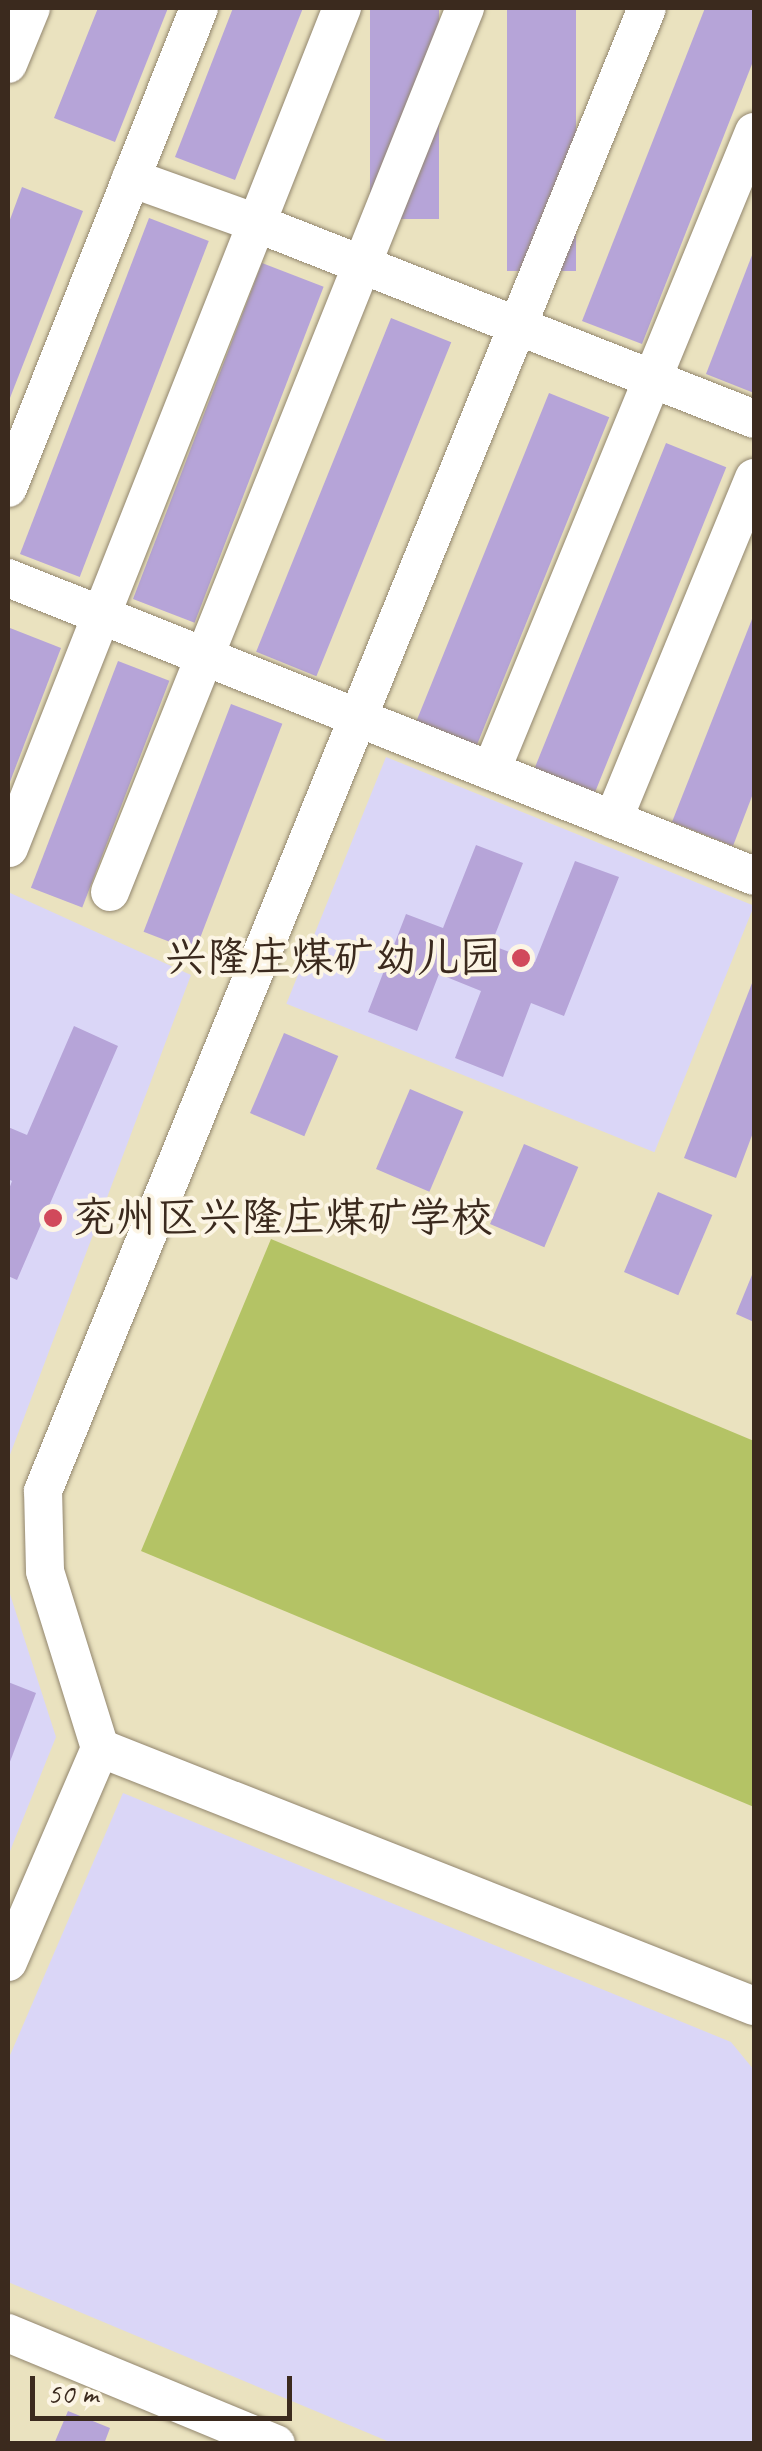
<!DOCTYPE html>
<meta charset="utf-8">
<style>
body{margin:0}
#map{position:relative;width:762px;height:2451px;overflow:hidden;background:#eae2bf;font-family:Caveat,"LXGW WenKai TC",sans-serif}
div>[style]{position:absolute}
[style*='--x']{left:calc(var(--x)*1px);top:calc(var(--y)*1px);width:calc(var(--w)*1px);rotate:calc(var(--a)*1deg)}
.built>*{inset:0;background:#dad6f7;transform-origin:0 0}
.green>*{inset:0;background:#b4c365}
.building>*{inset:0;background:#b6a4d8;transform-origin:0 0}
.roads{filter:drop-shadow(0 0 2px #92866e) drop-shadow(0 0 2px #92866e)}
.minor>*{height:38px;margin:-19px;padding:0 19px;transform-origin:19px;border-radius:19px;background:#fff}
.dots>*{width:28px;height:28px;translate:-50% -50%;box-sizing:border-box;border:5px solid #fcf5e5;border-radius:50%}
span{translate:-50% -50%;white-space:nowrap;text-align:center;line-height:1.15;-webkit-text-stroke:8px #fcf5e5;paint-order:stroke}
.poi-label{font-size:42px;color:#3b2a1e}
.right{translate:-100% -50%;text-align:right}
.left{translate:0 -50%;text-align:left}
.frame{position:absolute;inset:0;border:10px solid #3b2a1e;pointer-events:none}
.scale{position:absolute;left:30px;top:2376px;width:262px;height:45px;box-sizing:border-box;border:5px solid #3b2a1e;border-top:0;padding-left:12px;font-size:30px;line-height:35px;white-space:nowrap;color:#3b2a1e;-webkit-text-stroke:8px #fcf5e5;paint-order:stroke}
</style>
<div id="map">
<div class="built">
<div style="left:386px;top:757px;width:397px;height:266px;rotate:22deg"></div>
<div style="clip-path:polygon(8px 892px,191px 975px,8px 1460px)"></div>
<div style="clip-path:polygon(8px 1588px,56px 1737px,8px 1856px)"></div>
<div style="clip-path:polygon(123px 1793px,731px 2042px,754px 2070px,754px 2443px,392px 2443px,8px 2282px,8px 2060px)"></div>
</div>
<div class="green">
<div style="clip-path:polygon(271px 1239px,754px 1441px,754px 1807px,141px 1551px)"></div>
</div>
<div class="building">
<div style="clip-path:polygon(98px 8px,168px 8px,115px 142px,54px 118px)"></div>
<div style="clip-path:polygon(233px 8px,303px 8px,235px 180px,175px 157px)"></div>
<div style="left:370px;top:8px;width:69px;height:211px"></div>
<div style="left:507px;top:8px;width:69px;height:263px"></div>
<div style="clip-path:polygon(705px 8px,754px 8px,754px 59px,642px 344px,582px 321px)"></div>
<div style="clip-path:polygon(22px 187px,83px 211px,8px 403px,8px 225px)"></div>
<div style="left:149px;top:218px;width:64px;height:360px;rotate:21deg"></div>
<div style="clip-path:polygon(754px 250px,754px 393px,706px 374px)"></div>
<div style="left:262px;top:263px;width:66px;height:360px;rotate:21deg"></div>
<div style="left:391px;top:318px;width:65px;height:360px;rotate:22deg"></div>
<div style="left:549px;top:393px;width:65px;height:360px;rotate:22deg"></div>
<div style="left:666px;top:443px;width:65px;height:360px;rotate:22deg"></div>
<div style="clip-path:polygon(754px 614px,754px 791px,733px 846px,672px 822px)"></div>
<div style="clip-path:polygon(10px 628px,61px 648px,8px 787px,8px 636px)"></div>
<div style="left:118px;top:661px;width:55px;height:243px;rotate:21deg"></div>
<div style="left:231px;top:704px;width:55px;height:244px;rotate:21deg"></div>
<div style="clip-path:polygon(476px 845px,523px 863px,491px 945px,535px 962px,575px 861px,619px 877px,564px 1016px,531px 1003px,503px 1077px,455px 1058px,481px 991px,439px 974px,417px 1031px,368px 1012px,406px 914px,443px 928px)"></div>
<div style="clip-path:polygon(754px 978px,754px 1130px,736px 1178px,684px 1158px)"></div>
<div style="clip-path:polygon(74px 1026px,118px 1046px,17px 1280px,8px 1276px,8px 1192px,12px 1181px,8px 1179px,8px 1127px,27px 1135px)"></div>
<div style="left:284px;top:1033px;width:59px;height:87px;rotate:23deg"></div>
<div style="left:410px;top:1089px;width:58px;height:87px;rotate:23deg"></div>
<div style="left:524px;top:1144px;width:59px;height:87px;rotate:23deg"></div>
<div style="left:658px;top:1192px;width:59px;height:87px;rotate:23deg"></div>
<div style="clip-path:polygon(754px 1270px,754px 1322px,736px 1314px)"></div>
<div style="clip-path:polygon(8px 1682px,36px 1693px,8px 1767px)"></div>
<div style="clip-path:polygon(68px 2411px,110px 2428px,104px 2444px,54px 2444px)"></div>
</div>
<div class="roads">
<div class="minor">
<div style="--x:8;--y:64;--w:61;--a:-67.7"></div>
<div style="--x:131;--y:178;--w:133;--a:19.8"></div>
<div style="--x:256;--y:223;--w:535;--a:21.48"></div>
<div style="--x:8;--y:488;--w:517;--a:-68.3"></div>
<div style="--x:8;--y:578;--w:803;--a:21.77"></div>
<div style="--x:491;--y:771;--w:691;--a:-67.63"></div>
<div style="--x:613;--y:820;--w:370;--a:-67.6"></div>
<div style="--x:9;--y:848;--w:904;--a:-68.38"></div>
<div style="--x:110;--y:892;--w:953;--a:-68.12"></div>
<div style="--x:100;--y:1748;--w:703;--a:21.53"></div>
<div style="--x:8;--y:1962;--w:233;--a:-66.7"></div>
<div style="--x:100;--y:1748;--w:185;--a:-107.3"></div>
<div style="--x:45;--y:1571;--w:80;--a:-91.4"></div>
<div style="--x:43;--y:1491;--w:1601;--a:-67.84"></div>
<div style="--x:8;--y:2333;--w:290;--a:22.5"></div>
</div>
</div>
<div class="dots">
<div style="left:521px;top:958px;background:#d1495b"></div>
<div style="left:53px;top:1218px;background:#d1495b"></div>
</div>
<div class="poi-label">
<span class="right" style="left:501px;top:958px">兴隆庄煤矿幼儿园</span>
<span class="left" style="left:73px;top:1218px">兖州区兴隆庄煤矿学校</span>
</div>
<div class="frame"></div>
<div class="scale">50 m</div>
</div>
